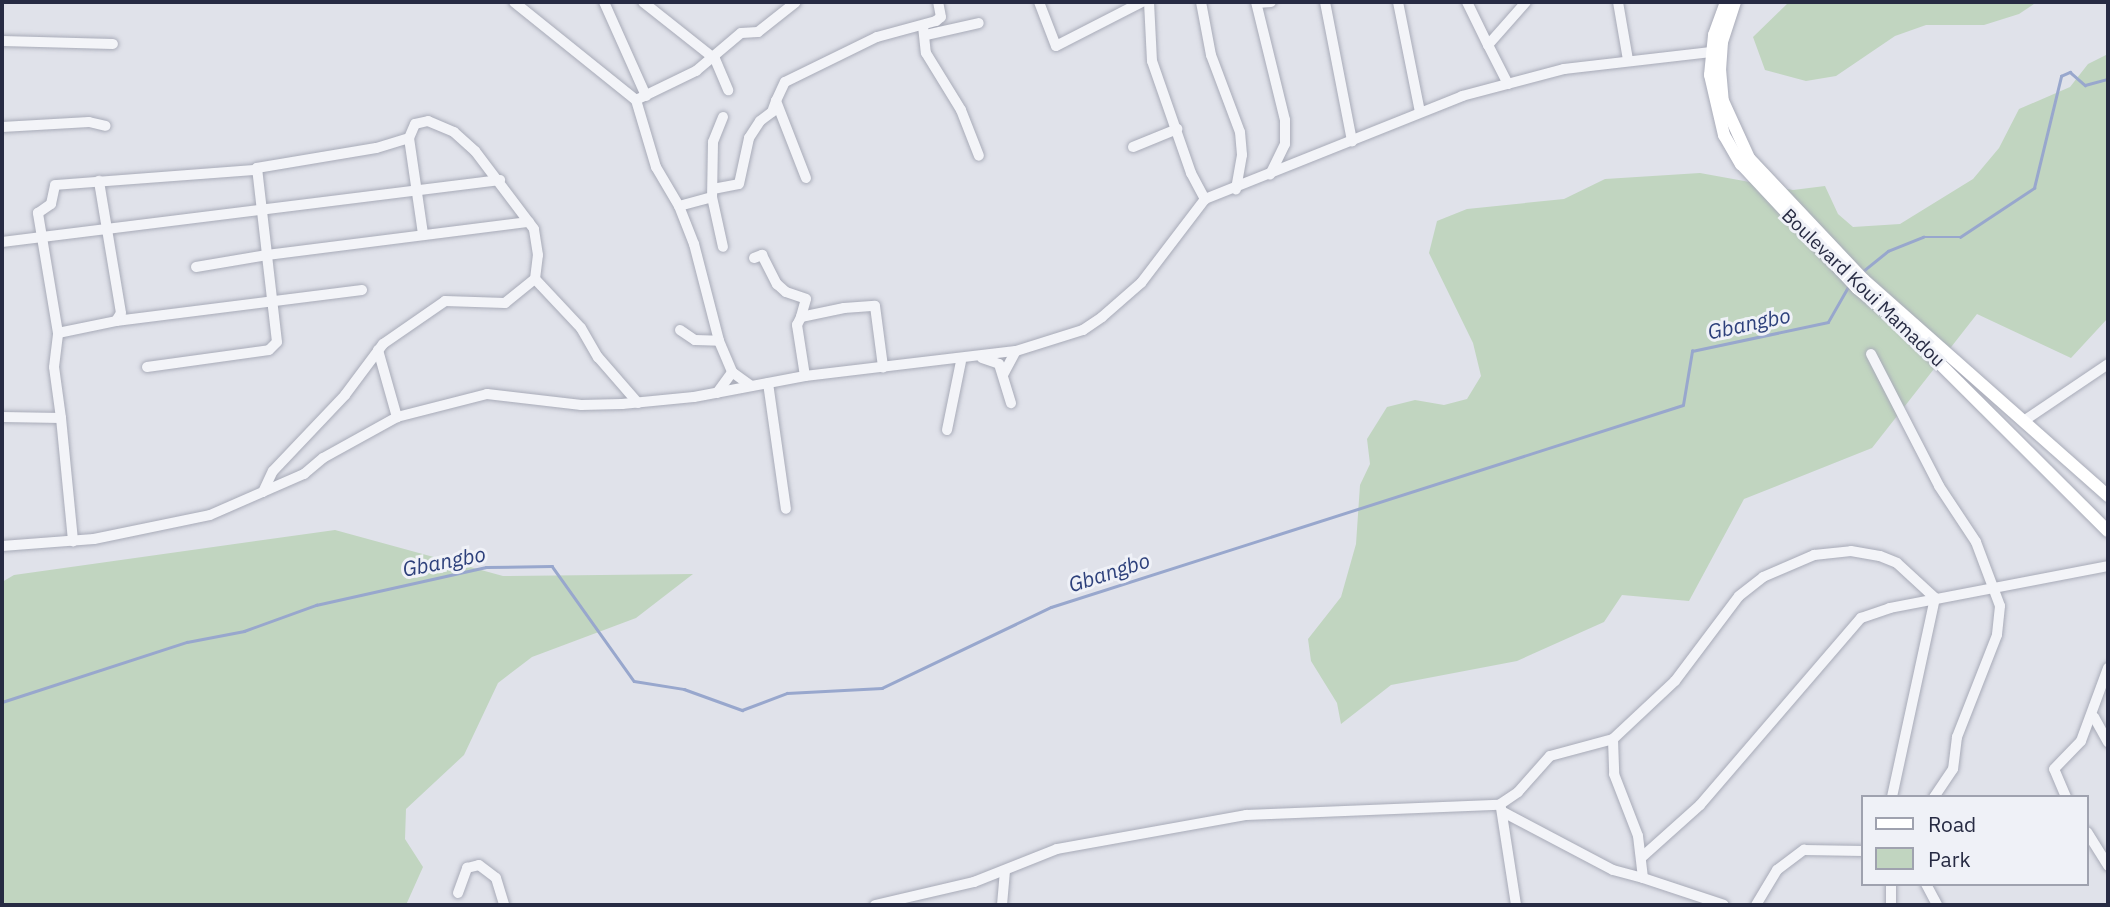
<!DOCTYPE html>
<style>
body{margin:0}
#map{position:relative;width:2110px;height:907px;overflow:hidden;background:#e0e2ea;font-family:"IBM Plex Sans",sans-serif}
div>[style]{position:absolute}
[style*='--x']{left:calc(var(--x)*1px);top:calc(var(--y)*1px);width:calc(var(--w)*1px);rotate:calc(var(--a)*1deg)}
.green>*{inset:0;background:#c1d5c0}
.stream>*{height:2.5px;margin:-1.25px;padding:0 1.25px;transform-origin:1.25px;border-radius:1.25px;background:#98a7cd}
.roads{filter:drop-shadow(0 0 2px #a8abb8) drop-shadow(0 0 2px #a8abb8)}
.minor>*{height:10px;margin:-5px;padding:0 5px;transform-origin:5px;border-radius:5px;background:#f3f4f8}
.major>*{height:12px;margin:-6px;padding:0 6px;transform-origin:6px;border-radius:6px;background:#fff}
span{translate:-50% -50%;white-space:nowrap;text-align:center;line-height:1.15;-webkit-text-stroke:6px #eff1f7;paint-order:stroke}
.street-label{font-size:19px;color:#272b43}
.water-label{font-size:21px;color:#2d407b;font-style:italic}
.frame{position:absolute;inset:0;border:4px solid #272b43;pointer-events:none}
.legend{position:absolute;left:1861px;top:795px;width:228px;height:91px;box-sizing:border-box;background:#eff1f7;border:2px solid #9fa2af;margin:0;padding:9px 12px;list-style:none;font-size:21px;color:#272b43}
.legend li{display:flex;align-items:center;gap:14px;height:35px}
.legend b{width:35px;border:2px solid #9fa2af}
</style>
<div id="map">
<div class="green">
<div style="clip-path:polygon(1789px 2px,2037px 2px,2019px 14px,1984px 25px,1926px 25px,1895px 36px,1836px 76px,1806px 81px,1765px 70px,1753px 37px)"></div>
<div style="clip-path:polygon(2108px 54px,2108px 318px,2071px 358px,1977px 314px,1872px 448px,1744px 499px,1689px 601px,1622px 595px,1604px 622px,1517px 661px,1391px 685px,1341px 724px,1337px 703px,1311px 661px,1308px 639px,1341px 597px,1356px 544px,1360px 485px,1370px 464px,1367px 439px,1387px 407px,1415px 400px,1444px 405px,1467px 399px,1481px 376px,1473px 343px,1429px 253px,1437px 221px,1467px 209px,1564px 199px,1605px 179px,1700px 173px,1793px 190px,1825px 186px,1838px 214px,1853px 227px,1900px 224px,1973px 179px,1999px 148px,2019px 109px,2070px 87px,2088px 64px)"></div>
<div style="clip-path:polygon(335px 530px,503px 576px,693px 574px,636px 618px,532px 657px,498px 683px,464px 755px,406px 809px,405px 839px,423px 867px,406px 905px,2px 905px,2px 582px,14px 575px)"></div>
</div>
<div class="stream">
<div style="--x:1862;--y:272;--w:33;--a:-39"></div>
<div style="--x:1888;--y:251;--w:38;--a:-22"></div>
<div style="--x:1923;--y:237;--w:37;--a:0"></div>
<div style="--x:1960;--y:237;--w:89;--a:-33.5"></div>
<div style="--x:2034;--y:188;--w:115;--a:-76.4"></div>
<div style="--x:2061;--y:76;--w:10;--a:-24"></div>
<div style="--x:2070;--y:72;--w:20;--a:41"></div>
<div style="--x:2085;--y:85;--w:24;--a:-15"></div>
<div style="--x:2;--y:702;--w:194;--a:-18"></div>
<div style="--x:187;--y:642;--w:58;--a:-10.9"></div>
<div style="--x:244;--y:631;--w:77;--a:-19.9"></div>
<div style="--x:316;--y:605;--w:174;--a:-12.6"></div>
<div style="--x:486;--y:567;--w:66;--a:-0.9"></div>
<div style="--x:552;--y:566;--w:141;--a:54.5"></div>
<div style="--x:634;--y:681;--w:51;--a:9.1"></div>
<div style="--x:684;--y:689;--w:62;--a:19.9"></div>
<div style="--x:742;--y:710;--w:48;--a:-20.7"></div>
<div style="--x:787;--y:693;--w:95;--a:-3"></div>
<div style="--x:882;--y:688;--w:187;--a:-25.6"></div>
<div style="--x:1051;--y:607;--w:663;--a:-17.72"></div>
<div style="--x:1683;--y:405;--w:55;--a:-80.5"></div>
<div style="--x:1692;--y:351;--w:139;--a:-12"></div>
<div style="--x:1828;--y:322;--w:40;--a:-60.3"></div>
</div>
<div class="roads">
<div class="minor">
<div style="--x:514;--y:2;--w:156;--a:38.8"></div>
<div style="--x:636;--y:100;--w:70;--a:73.4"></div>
<div style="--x:656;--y:167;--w:45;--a:59.5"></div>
<div style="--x:679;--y:206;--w:41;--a:68.5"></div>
<div style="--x:694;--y:244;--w:100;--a:75.5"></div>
<div style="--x:719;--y:341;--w:34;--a:67"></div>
<div style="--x:732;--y:372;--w:24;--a:36"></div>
<div style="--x:604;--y:2;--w:103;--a:65.9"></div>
<div style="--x:643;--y:2;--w:92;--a:38.4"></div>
<div style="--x:715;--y:59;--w:34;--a:67"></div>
<div style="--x:1039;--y:2;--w:47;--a:68.9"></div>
<div style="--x:1056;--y:46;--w:97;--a:-27.1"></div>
<div style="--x:1149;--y:2;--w:59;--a:87.1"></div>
<div style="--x:1152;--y:61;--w:119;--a:70.8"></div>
<div style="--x:1191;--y:173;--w:30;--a:62"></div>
<div style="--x:1201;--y:2;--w:54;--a:79.3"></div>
<div style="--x:1211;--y:55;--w:82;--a:69.4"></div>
<div style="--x:1240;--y:132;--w:23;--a:85"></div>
<div style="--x:1242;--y:155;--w:35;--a:100"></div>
<div style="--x:1256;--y:2;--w:122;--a:76.2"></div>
<div style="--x:1285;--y:120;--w:24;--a:90"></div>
<div style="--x:1285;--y:144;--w:34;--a:116"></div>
<div style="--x:1325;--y:2;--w:142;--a:79"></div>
<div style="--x:1398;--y:2;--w:112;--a:78.7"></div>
<div style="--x:1467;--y:2;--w:48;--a:64"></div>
<div style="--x:1618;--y:2;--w:59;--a:80.2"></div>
<div style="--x:1257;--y:3;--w:14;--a:-4"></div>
<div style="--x:923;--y:26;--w:27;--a:84"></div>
<div style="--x:926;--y:53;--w:67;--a:58.4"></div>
<div style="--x:961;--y:110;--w:49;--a:68.6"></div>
<div style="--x:926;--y:35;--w:54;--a:-12.8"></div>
<div style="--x:2;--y:41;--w:111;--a:1.5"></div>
<div style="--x:1508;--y:84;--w:44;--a:-117.1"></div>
<div style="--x:1488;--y:45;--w:57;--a:-48.5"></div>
<div style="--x:636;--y:100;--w:67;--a:-25.8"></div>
<div style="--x:696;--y:71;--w:59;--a:-40.2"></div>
<div style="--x:741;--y:33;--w:17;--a:-3"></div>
<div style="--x:758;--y:32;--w:48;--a:-38.3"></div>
<div style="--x:723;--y:117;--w:27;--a:112"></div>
<div style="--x:713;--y:142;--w:55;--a:91"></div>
<div style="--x:712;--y:197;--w:51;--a:77.6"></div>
<div style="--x:2;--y:127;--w:87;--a:-3.3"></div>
<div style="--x:89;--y:122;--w:17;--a:13"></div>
<div style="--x:409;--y:138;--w:34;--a:163"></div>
<div style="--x:376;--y:148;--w:121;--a:170.5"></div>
<div style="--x:257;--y:168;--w:88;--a:83.4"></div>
<div style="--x:267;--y:255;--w:264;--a:-7.2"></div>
<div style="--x:1133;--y:147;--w:48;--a:-22.2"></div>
<div style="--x:806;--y:178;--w:83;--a:-111.3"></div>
<div style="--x:776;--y:101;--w:21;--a:-65"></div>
<div style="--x:785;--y:82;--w:102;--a:-26.1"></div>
<div style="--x:877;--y:37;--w:61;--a:-15.2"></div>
<div style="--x:936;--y:21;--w:6;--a:-39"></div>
<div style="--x:941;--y:17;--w:15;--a:-101"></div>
<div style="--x:713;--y:189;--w:26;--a:-11"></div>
<div style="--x:739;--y:184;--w:47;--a:-77.7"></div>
<div style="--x:749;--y:138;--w:20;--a:-57"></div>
<div style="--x:760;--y:121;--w:15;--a:-37"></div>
<div style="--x:772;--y:112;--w:12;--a:-70"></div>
<div style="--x:679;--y:206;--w:34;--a:-15"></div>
<div style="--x:2;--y:242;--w:502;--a:-7.1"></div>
<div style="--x:754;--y:258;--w:9;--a:-21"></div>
<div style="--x:762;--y:255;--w:33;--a:63"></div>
<div style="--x:777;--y:284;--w:12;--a:42"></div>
<div style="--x:786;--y:292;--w:21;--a:19"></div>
<div style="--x:806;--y:299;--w:19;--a:106"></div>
<div style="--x:535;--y:279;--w:67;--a:46.8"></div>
<div style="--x:581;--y:328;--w:34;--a:60"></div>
<div style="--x:598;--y:357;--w:61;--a:49"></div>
<div style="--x:116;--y:321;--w:248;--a:-7.2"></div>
<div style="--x:680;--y:330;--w:18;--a:34"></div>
<div style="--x:695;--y:340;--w:24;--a:2"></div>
<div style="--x:58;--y:333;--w:122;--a:-99.5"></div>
<div style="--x:38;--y:213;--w:16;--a:-35"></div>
<div style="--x:51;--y:204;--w:19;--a:-78"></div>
<div style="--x:55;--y:185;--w:201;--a:-4.3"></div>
<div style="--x:378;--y:350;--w:70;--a:74.2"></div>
<div style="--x:1871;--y:354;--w:148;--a:62.7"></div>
<div style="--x:1939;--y:486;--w:67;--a:56.5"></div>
<div style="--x:1976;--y:542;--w:68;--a:69.4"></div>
<div style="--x:2000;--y:606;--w:29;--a:96"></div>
<div style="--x:1997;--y:635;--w:110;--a:111.4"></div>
<div style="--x:1957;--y:737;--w:32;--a:97"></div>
<div style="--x:1953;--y:769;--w:34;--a:124"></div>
<div style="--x:982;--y:358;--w:18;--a:19"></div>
<div style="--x:999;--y:364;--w:41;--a:72.9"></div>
<div style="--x:147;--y:367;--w:123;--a:-7.9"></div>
<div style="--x:269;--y:350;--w:11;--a:-45"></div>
<div style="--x:277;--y:342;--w:88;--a:-96.6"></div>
<div style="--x:267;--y:255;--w:72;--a:170.4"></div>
<div style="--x:1003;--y:375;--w:27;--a:-62"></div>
<div style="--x:805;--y:376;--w:52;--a:-98.9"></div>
<div style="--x:797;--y:325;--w:9;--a:-63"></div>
<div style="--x:801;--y:317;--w:44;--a:-11.8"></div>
<div style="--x:844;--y:308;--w:31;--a:-4"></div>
<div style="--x:875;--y:306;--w:62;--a:82.5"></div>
<div style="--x:768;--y:383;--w:127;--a:81.9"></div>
<div style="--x:717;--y:393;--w:26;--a:-54"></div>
<div style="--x:2;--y:417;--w:59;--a:1"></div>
<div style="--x:61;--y:418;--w:124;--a:84.4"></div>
<div style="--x:61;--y:418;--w:51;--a:-97.8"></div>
<div style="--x:54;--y:367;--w:34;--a:-83"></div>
<div style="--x:58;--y:333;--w:59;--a:-11.7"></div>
<div style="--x:116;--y:321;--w:9;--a:-58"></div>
<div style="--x:121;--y:313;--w:134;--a:-99.5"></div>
<div style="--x:2025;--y:420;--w:100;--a:-34"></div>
<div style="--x:947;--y:430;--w:70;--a:-78.5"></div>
<div style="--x:263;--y:492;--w:23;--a:-65"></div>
<div style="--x:273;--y:471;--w:105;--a:-46.5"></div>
<div style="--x:345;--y:395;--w:64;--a:-53.3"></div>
<div style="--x:383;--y:344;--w:75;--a:-34.7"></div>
<div style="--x:445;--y:301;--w:60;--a:1.9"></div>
<div style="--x:505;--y:303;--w:38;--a:-39"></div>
<div style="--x:535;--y:279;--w:24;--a:-83"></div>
<div style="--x:538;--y:255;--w:26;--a:-99"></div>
<div style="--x:534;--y:229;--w:98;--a:-127.1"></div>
<div style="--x:475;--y:151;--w:28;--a:-138"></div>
<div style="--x:454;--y:132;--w:28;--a:-157"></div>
<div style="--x:428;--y:121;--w:13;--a:167"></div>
<div style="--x:415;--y:124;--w:15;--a:113"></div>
<div style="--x:409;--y:138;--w:97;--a:81.7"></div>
<div style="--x:2;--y:546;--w:92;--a:-4.4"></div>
<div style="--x:94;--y:539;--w:118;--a:-11.7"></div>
<div style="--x:210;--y:515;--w:103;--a:-23.6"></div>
<div style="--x:304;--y:474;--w:25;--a:-40"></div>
<div style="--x:323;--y:458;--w:85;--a:-29"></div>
<div style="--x:397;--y:417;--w:93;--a:-14.3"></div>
<div style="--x:487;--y:394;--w:95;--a:6.7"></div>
<div style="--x:581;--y:405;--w:41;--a:-1.4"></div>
<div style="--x:622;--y:404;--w:72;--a:-5.6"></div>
<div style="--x:694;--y:397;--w:113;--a:-10.7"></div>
<div style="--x:805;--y:376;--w:212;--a:-6.8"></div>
<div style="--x:1016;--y:351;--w:70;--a:-17.4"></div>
<div style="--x:1083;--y:330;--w:23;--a:-34"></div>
<div style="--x:1102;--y:317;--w:52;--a:-41.1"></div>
<div style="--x:1141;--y:283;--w:106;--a:-52.7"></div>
<div style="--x:1205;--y:199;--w:277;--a:-21.8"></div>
<div style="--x:1462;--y:96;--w:106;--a:-14.8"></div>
<div style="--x:1564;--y:69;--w:148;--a:-6.6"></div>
<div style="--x:2094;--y:717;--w:29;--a:61"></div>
<div style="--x:1613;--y:739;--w:35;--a:88"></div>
<div style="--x:1614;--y:774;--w:66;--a:68.8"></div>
<div style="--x:1638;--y:836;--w:42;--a:83.2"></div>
<div style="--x:1643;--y:878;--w:85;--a:18.4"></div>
<div style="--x:2066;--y:797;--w:30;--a:-113"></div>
<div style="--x:2054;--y:769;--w:39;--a:-46"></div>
<div style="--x:2081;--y:741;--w:78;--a:-69.7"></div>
<div style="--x:1501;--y:808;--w:98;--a:81.2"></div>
<div style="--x:1503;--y:812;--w:124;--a:27.8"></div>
<div style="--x:1613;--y:870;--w:31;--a:15"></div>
<div style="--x:2087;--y:832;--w:40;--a:58"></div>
<div style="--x:1642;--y:857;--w:78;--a:-41.9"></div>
<div style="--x:1700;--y:805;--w:247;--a:-49.3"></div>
<div style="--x:1861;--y:618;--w:31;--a:-19"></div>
<div style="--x:1890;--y:608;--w:222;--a:-10.9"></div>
<div style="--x:1926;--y:884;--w:24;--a:62"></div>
<div style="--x:458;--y:893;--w:27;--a:-70"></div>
<div style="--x:467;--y:868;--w:12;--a:-14"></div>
<div style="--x:479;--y:865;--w:21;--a:37"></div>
<div style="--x:496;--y:878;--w:28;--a:73"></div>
<div style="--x:875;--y:905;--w:102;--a:-13.1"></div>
<div style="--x:974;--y:882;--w:89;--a:-21.7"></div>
<div style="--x:1057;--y:849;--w:192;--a:-10.2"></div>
<div style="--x:1246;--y:815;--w:253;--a:-2.3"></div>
<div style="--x:1499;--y:805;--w:23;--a:-34"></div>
<div style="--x:1518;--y:792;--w:48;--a:-48.4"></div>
<div style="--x:1550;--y:756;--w:65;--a:-15.1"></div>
<div style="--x:1613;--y:739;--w:85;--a:-43.1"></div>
<div style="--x:1675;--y:681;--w:106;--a:-53"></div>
<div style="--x:1739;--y:596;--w:31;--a:-38"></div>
<div style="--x:1763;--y:577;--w:56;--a:-23.3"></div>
<div style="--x:1814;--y:555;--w:37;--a:-6"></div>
<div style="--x:1851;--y:551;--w:29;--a:10"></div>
<div style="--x:1880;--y:556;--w:18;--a:22"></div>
<div style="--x:1897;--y:563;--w:52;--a:42.6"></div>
<div style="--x:1935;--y:598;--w:204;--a:102.2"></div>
<div style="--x:1002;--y:905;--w:34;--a:-85"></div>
<div style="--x:1756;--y:905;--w:41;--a:-59"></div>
<div style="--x:1777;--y:870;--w:34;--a:-37"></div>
<div style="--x:1804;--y:850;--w:59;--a:1"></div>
<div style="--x:1891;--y:905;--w:21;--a:-90"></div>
</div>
<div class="major">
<div style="--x:1726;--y:2;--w:35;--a:110"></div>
<div style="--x:1714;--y:35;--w:40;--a:95.7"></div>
<div style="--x:1710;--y:75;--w:62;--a:76.9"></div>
<div style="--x:1724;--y:135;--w:34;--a:60"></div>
<div style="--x:1741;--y:164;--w:170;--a:46.9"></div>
<div style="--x:1857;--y:288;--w:50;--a:39.4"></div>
<div style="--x:1896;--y:320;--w:299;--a:44.9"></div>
<div style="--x:1735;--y:2;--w:42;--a:108"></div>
<div style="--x:1722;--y:42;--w:27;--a:94"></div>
<div style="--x:1720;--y:69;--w:32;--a:85"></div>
<div style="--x:1723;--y:101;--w:63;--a:65.5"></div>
<div style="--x:1749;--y:158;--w:168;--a:46.7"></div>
<div style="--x:1864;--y:280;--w:326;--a:41.5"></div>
</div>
</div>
<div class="street-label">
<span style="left:1863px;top:288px;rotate:44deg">Boulevard Koui Mamadou</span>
</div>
<div class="water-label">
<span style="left:1749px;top:323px;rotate:-12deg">Gbangbo</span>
<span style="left:444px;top:561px;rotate:-11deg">Gbangbo</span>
<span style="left:1109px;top:572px;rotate:-18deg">Gbangbo</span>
</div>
<div class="frame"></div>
<ul class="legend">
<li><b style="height:9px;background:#fff"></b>Road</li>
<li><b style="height:19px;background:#c1d5c0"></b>Park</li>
</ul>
</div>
